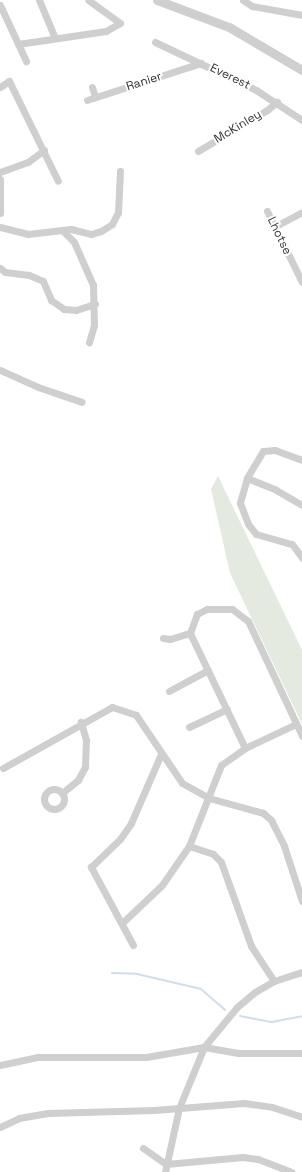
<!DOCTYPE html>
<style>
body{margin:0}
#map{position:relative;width:302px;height:1172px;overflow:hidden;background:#fff;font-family:"Space Grotesk",sans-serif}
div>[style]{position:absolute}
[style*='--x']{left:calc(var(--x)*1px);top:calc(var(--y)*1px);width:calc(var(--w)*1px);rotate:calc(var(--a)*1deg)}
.green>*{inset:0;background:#e4eadf}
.stream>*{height:2px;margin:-1px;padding:0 1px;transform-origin:1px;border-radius:1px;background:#d1ddeb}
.minor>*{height:7px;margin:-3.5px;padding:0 3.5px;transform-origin:3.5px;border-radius:3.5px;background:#cfcfcf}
.minor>.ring{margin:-3.5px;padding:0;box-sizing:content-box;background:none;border:7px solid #cfcfcf;border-radius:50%}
.tertiary>*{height:9px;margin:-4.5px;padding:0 4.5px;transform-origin:4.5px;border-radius:4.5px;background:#cfcfcf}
span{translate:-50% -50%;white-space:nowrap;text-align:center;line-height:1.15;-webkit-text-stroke:4px #fff;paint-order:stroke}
.street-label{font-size:12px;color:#323232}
</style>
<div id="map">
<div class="green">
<div style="clip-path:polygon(218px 476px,302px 650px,302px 724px,230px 573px,211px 489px)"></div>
</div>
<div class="stream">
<div style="--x:112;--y:973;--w:25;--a:2"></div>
<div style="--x:137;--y:974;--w:66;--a:13.2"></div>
<div style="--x:201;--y:989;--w:32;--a:41"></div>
<div style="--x:240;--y:1016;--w:33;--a:11"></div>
<div style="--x:272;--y:1022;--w:31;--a:-11"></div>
</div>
<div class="minor">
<div style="--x:39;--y:0;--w:41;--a:67.2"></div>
<div style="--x:243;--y:0;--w:11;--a:34"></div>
<div style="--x:252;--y:6;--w:51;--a:10.2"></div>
<div style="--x:0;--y:5;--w:62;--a:65.1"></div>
<div style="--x:155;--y:42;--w:112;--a:25.4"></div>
<div style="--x:256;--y:90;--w:55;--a:33.1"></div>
<div style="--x:18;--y:44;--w:89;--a:-8.4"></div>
<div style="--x:106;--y:31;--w:16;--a:-30"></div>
<div style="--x:120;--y:23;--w:39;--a:-144"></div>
<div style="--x:0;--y:87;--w:11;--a:-34"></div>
<div style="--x:9;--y:81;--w:111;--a:63.9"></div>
<div style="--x:92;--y:87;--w:10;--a:73"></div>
<div style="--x:87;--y:100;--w:120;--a:-18"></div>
<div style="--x:198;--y:151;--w:80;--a:-30.7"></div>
<div style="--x:267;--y:110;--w:13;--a:-39"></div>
<div style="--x:0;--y:172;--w:30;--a:-20"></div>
<div style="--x:28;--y:162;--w:20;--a:-37"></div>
<div style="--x:0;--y:179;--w:34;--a:90"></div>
<div style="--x:267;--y:211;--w:79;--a:63.8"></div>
<div style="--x:0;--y:227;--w:29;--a:14"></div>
<div style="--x:28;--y:234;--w:43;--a:-6.6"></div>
<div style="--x:71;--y:229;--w:21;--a:14"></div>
<div style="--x:91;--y:234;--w:10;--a:-17"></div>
<div style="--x:101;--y:231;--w:13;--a:-32"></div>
<div style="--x:112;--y:224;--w:13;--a:-63"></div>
<div style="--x:118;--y:212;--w:41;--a:-87.2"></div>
<div style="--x:274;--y:227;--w:32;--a:-28"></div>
<div style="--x:62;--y:230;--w:17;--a:45"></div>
<div style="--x:74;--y:242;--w:47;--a:66.2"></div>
<div style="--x:93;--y:285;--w:40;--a:88.6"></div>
<div style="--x:94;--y:325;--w:18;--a:106"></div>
<div style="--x:0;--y:268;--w:6;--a:39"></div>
<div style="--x:5;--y:272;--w:24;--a:7"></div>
<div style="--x:29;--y:275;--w:15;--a:23"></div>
<div style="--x:43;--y:281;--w:21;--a:67"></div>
<div style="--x:51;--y:300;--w:16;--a:35"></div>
<div style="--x:64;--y:309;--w:12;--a:5"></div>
<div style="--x:76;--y:310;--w:20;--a:-18"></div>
<div style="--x:0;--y:370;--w:42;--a:24.1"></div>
<div style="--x:38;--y:387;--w:46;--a:18.8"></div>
<div style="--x:302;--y:460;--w:29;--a:-160"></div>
<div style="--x:275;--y:450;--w:12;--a:175"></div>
<div style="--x:263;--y:451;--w:31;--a:121"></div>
<div style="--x:247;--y:478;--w:26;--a:106"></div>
<div style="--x:240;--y:503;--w:22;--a:69"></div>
<div style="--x:248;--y:524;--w:13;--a:51"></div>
<div style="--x:256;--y:534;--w:37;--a:16"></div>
<div style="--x:292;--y:544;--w:17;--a:54"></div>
<div style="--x:247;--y:478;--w:31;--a:22"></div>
<div style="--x:276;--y:490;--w:30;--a:30"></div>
<div style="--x:163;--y:638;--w:7;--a:8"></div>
<div style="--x:170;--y:639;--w:21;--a:-17"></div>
<div style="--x:169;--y:691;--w:44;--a:-28.3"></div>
<div style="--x:189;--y:727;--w:42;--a:-25.3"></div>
<div style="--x:245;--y:748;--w:127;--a:-115.6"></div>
<div style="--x:190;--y:633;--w:20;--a:-70"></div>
<div style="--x:197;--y:614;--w:11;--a:-27"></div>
<div style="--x:207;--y:609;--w:25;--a:0"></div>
<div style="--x:232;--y:609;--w:20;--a:37"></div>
<div style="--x:248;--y:621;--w:127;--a:64.8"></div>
<div style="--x:3;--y:768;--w:125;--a:-29.2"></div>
<div style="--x:112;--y:707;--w:25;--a:18"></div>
<div style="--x:136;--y:715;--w:82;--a:55.9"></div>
<div style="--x:182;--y:783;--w:31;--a:29"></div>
<div style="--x:209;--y:798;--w:56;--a:15.5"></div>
<div style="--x:263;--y:813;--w:11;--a:41"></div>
<div style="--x:271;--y:820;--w:29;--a:63"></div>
<div style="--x:284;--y:846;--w:58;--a:71.9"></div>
<div class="ring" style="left:44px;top:789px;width:13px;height:13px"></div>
<div style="--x:62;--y:793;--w:21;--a:-39"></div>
<div style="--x:78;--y:780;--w:15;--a:-62"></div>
<div style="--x:85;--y:767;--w:27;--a:-88"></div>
<div style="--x:86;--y:740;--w:19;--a:-106"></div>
<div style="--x:189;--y:846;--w:25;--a:18"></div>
<div style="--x:213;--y:854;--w:11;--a:45"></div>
<div style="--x:221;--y:862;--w:89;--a:70.3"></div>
<div style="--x:251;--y:946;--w:42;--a:56.7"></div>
<div style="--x:122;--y:923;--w:55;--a:-43.5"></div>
<div style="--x:162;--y:885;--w:47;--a:-55.3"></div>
<div style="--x:189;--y:846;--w:87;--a:-68.4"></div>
<div style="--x:221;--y:765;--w:29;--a:-35"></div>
<div style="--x:245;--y:748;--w:56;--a:-25.2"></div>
<div style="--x:133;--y:945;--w:89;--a:-118.3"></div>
<div style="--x:91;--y:867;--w:40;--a:-44"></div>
<div style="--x:120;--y:839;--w:19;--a:-55"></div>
<div style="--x:131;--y:823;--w:75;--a:-66.5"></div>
<div style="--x:0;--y:1065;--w:39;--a:-12"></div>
<div style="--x:38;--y:1057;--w:108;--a:0"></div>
<div style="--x:146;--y:1057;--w:59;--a:-9.8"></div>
<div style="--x:204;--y:1047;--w:36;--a:10"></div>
<div style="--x:239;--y:1053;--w:63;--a:0"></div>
<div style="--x:0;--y:1127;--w:21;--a:-25"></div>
<div style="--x:19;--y:1118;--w:29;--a:-10"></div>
<div style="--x:48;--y:1113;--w:106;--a:-1.6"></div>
<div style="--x:154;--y:1110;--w:90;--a:-4.4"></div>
<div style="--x:244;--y:1103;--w:28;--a:8"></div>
<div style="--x:272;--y:1107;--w:32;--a:18"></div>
<div style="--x:143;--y:1148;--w:28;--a:35"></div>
<div style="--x:166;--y:1164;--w:77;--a:-5.2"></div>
<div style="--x:243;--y:1157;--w:15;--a:8"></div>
<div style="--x:258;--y:1159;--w:36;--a:21"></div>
<div style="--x:165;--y:1172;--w:66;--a:-77.7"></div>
<div style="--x:179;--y:1108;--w:66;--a:-67.7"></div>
<div style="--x:204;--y:1047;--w:52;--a:-50.5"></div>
<div style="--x:237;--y:1007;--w:23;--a:-40"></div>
<div style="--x:255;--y:992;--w:22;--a:-30"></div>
<div style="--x:274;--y:981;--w:29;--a:-18"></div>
</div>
<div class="tertiary">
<div style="--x:157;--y:0;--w:77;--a:20.6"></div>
<div style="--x:229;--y:27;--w:85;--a:30.5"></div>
</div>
<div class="street-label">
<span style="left:230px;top:77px;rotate:26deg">Everest</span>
<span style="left:144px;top:82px;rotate:-18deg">Ranier</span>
<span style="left:238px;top:127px;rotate:-31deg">McKinley</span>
<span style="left:279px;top:236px;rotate:64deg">Lhotse</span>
</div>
</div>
